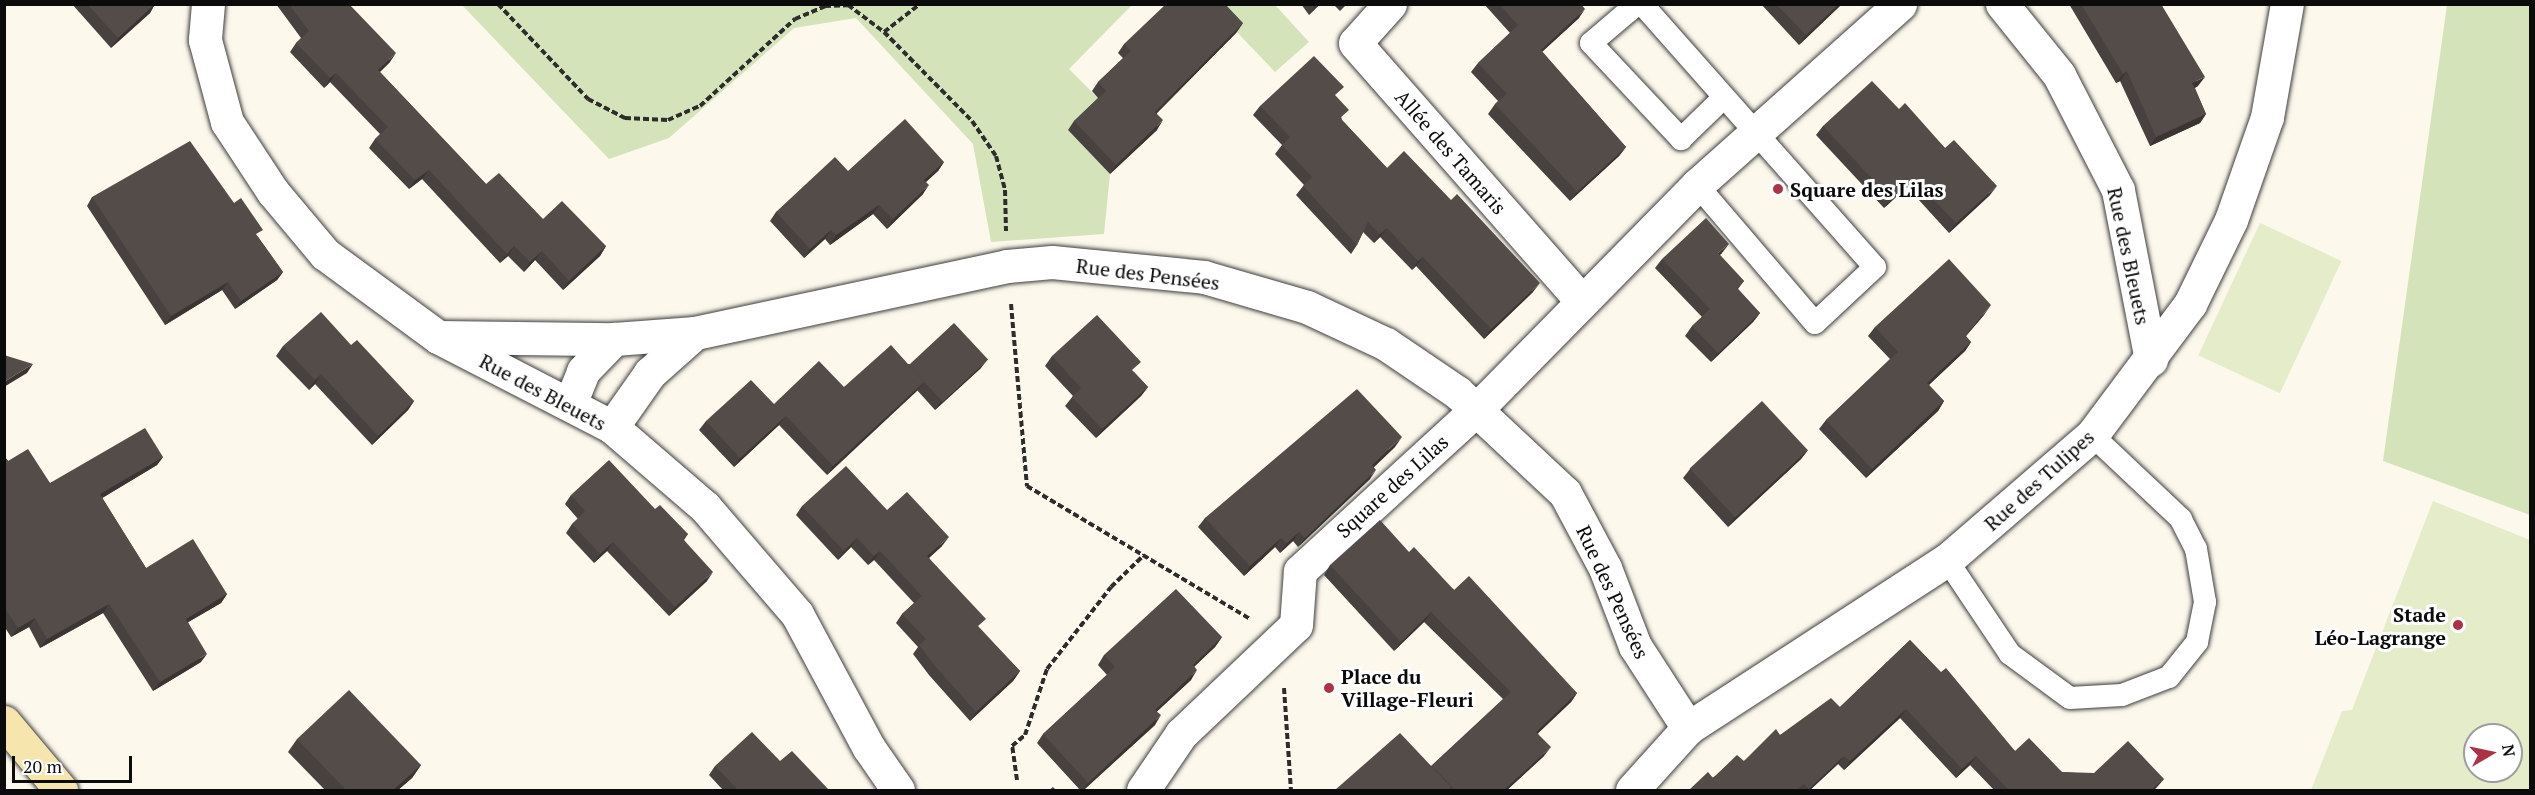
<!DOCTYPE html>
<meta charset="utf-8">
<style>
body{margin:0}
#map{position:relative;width:2535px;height:795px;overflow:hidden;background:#fdf8ec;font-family:"PT Serif",serif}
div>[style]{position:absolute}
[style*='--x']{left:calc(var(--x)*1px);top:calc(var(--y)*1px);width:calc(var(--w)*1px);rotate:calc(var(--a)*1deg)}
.green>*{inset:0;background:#d4e3b9}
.pitch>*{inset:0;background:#e4ecca;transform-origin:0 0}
.path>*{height:4px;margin-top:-2px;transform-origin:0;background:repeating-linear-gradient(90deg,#2d2d2d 0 6px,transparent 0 9px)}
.roads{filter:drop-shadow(0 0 2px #3e3e3e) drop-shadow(0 0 2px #3e3e3e)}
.lane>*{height:22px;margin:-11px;padding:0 11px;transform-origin:11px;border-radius:11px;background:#fff}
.street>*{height:33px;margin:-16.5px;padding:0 16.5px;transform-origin:16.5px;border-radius:16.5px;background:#fff}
.secondary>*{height:33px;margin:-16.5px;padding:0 16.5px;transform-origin:16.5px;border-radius:16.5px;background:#f6e6ad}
.wall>*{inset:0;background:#47413f}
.shaded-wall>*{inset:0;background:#3a3533}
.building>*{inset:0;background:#534c49;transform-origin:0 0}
.dots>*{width:16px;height:16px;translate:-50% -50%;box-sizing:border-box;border:3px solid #fff;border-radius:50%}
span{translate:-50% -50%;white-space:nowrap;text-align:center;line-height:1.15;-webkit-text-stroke:6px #fff;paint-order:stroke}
.street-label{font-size:20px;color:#0b0b0b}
.poi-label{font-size:20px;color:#0b0b0b;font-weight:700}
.left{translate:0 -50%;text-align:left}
.right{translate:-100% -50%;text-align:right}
.frame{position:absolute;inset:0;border:6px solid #0b0b0b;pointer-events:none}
.north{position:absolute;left:2463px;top:723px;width:60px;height:60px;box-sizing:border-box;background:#fff;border:2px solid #9d9d9d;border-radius:50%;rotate:81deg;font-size:16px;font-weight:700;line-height:24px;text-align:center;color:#0b0b0b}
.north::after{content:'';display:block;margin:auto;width:21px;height:27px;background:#ac3346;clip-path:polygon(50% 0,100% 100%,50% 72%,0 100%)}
.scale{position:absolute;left:12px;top:756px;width:120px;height:27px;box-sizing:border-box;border:3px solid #0b0b0b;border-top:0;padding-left:8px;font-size:18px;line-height:21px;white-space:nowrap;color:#0b0b0b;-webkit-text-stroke:4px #fff;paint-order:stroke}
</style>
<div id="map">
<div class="green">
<div style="clip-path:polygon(462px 5px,1132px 5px,1069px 69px,1100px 100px,1068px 130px,1110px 174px,1104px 234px,991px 242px,973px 144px,856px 18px,794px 28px,669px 138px,609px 159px)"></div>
<div style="clip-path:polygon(1211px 5px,1275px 5px,1309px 42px,1275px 72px)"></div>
<div style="clip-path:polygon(2447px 5px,2530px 5px,2530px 515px,2383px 461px)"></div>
</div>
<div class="pitch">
<div style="left:2260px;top:223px;width:90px;height:146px;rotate:25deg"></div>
<div style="clip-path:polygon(evenodd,2433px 501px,2530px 540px,2530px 790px,2311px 790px,2342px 711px,2352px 710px,2433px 501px,2475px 735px,2511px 735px,2511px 771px,2475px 771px,2475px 735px)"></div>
</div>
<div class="path">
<div style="--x:498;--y:4;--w:131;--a:46.5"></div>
<div style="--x:588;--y:99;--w:42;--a:27.2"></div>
<div style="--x:625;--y:118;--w:43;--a:2.7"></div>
<div style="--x:668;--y:120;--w:35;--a:-24"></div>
<div style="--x:700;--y:106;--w:129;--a:-42.5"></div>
<div style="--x:795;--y:19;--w:33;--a:-23"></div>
<div style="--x:825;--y:6;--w:23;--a:-2"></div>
<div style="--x:848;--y:5;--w:45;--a:36.9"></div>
<div style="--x:884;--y:32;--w:125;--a:45.3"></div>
<div style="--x:972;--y:121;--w:42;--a:55.6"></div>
<div style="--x:996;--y:156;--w:35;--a:75"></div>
<div style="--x:1005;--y:190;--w:41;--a:88.6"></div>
<div style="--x:884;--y:32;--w:46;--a:-37.9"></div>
<div style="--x:1011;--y:304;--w:183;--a:85"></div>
<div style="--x:1027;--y:486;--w:260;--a:30.8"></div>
<div style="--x:1284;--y:688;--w:102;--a:86.1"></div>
<div style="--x:1017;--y:780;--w:34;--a:-98"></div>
<div style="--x:1012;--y:746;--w:17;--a:-40"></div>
<div style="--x:1025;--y:735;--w:70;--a:-71.6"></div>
<div style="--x:1047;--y:669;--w:104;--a:-52"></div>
<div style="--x:1111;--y:587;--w:46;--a:-44.1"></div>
</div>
<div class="roads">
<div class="lane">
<div style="--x:1637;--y:4;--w:60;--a:139.7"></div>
<div style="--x:1591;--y:43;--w:132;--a:46.8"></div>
<div style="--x:1681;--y:139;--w:59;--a:-44.3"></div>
<div style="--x:1642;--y:4;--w:351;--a:48.5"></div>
<div style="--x:1875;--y:267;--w:82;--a:137"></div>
<div style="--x:1815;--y:323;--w:182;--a:-130.5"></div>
<div style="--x:1947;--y:560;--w:113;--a:56.2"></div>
<div style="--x:2010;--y:654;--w:74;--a:36.3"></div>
<div style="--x:2070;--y:698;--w:52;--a:-3.3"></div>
<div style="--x:2122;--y:695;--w:50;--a:-21"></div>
<div style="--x:2169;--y:677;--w:45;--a:-51.3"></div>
<div style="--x:2197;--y:642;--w:41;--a:-78.7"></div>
<div style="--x:2205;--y:602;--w:54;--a:-99.6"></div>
<div style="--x:2196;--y:549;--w:34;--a:-117"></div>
<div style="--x:2181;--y:519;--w:122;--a:-136.7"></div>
</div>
<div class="street">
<div style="--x:208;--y:4;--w:36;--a:95"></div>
<div style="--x:205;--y:40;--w:85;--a:75"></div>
<div style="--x:227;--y:122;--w:84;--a:56.7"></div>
<div style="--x:273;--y:192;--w:81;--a:50"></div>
<div style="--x:325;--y:254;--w:140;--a:36.3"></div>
<div style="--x:438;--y:337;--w:196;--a:27.3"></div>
<div style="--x:612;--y:427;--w:123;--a:40.7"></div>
<div style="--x:705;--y:507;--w:141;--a:49.3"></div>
<div style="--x:797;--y:614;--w:152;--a:61.8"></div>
<div style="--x:869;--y:748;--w:51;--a:55.4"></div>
<div style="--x:1390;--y:4;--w:52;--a:131.9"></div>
<div style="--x:1355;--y:43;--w:342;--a:48.7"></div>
<div style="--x:2002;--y:4;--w:91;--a:51.2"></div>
<div style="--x:2059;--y:75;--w:129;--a:62.8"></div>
<div style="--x:2118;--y:190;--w:173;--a:79"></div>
<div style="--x:438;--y:337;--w:176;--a:0.7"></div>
<div style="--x:614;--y:339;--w:81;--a:-4.2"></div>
<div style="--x:695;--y:333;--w:319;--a:-12.1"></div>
<div style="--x:1007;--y:266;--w:45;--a:-5.1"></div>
<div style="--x:1052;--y:262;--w:153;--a:5.6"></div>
<div style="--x:1204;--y:277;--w:107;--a:16.2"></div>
<div style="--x:1307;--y:307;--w:87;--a:25.1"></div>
<div style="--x:1386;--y:344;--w:86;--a:34.1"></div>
<div style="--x:1457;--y:392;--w:148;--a:43.1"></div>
<div style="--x:1565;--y:493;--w:85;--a:61.9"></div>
<div style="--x:1605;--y:568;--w:84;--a:69"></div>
<div style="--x:1635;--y:646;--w:98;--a:57.1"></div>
<div style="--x:570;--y:404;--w:35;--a:-68"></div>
<div style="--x:583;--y:371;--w:45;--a:-45.9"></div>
<div style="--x:612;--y:427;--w:66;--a:-54.9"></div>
<div style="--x:650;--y:373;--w:60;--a:-41.6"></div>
<div style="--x:1143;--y:790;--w:68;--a:-55.8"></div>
<div style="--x:1181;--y:734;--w:158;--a:-43.5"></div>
<div style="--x:1296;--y:625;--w:54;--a:-85.8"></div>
<div style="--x:1300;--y:571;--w:240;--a:-42.5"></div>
<div style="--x:1477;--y:409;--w:314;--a:-45.5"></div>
<div style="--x:1697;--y:185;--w:272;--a:-41.7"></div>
<div style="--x:1632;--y:790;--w:84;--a:-47.9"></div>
<div style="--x:1688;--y:728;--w:309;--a:-33"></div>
<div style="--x:1947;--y:560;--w:191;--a:-40.8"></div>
<div style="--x:2092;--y:435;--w:164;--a:-53.2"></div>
<div style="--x:2190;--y:304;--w:93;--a:-64"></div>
<div style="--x:2231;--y:220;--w:109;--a:-70.7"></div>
<div style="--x:2267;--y:117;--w:115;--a:-80"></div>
</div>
<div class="secondary">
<div style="--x:4;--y:722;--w:89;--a:50"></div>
</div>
</div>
<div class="wall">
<div style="clip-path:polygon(72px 4px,155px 4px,150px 13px,111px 48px)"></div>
<div style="clip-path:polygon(276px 4px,349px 4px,390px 62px,380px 72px,486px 184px,543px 219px,606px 246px,600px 256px,563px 290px,535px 260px,524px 272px,508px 256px,500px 263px,422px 179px,409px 189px,369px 148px,375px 139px,380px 134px,330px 82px,324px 88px,290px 52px,296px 43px,301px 38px)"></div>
<div style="clip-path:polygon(1301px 4px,1320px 4px,1309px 15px)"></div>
<div style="clip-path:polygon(1333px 4px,1347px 4px,1340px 11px)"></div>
<div style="clip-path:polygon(1484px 4px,1581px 4px,1579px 18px,1542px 52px,1626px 147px,1619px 156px,1570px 201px,1488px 114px,1495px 104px,1498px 101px,1471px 72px,1478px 63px,1510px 33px)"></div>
<div style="clip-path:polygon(1761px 4px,1842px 4px,1799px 45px)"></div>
<div style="clip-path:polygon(2069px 4px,2161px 4px,2198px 86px,2195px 88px,2206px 114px,2200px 123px,2150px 146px,2120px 81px,2116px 83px)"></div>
<div style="clip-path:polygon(1243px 23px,1236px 33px,1157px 113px,1157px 130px,1110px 174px,1068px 130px,1074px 121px,1098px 98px,1092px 91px,1098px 82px,1123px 58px,1118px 53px,1124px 44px)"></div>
<div style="clip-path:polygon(1336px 97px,1342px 120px,1387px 168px,1533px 292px,1484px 339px,1416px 266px,1412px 270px,1380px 237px,1374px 243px,1363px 232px,1357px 245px,1351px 254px,1296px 195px,1304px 185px,1275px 154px,1282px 145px,1253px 115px,1260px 106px)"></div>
<div style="clip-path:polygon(1899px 109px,1945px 148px,1990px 195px,1949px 233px,1907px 187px,1884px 208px,1816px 135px,1823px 126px)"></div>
<div style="clip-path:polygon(944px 162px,938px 171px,926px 182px,923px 194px,887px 229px,873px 214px,830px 245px,825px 239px,804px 258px,770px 221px,776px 212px,848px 171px)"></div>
<div style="clip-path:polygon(92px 197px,258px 237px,283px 272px,277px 280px,235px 309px,222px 290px,165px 325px,87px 206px)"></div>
<div style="clip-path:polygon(1722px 253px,1720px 255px,1744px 281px,1738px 289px,1760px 313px,1753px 322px,1711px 362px,1685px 336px,1692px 326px,1702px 317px,1655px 268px,1662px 259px)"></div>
<div style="clip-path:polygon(1984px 315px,1966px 336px,1971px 342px,1965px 351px,1929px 385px,1944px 401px,1938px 411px,1866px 478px,1819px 429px,1826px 420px,1890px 359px,1868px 336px,1875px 327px)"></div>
<div style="clip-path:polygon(351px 345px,414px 401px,408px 410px,372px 445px,315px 384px,309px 390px,276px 356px,283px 346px)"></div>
<div style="clip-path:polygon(1052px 356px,1134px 372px,1148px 387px,1141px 396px,1096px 438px,1065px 406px,1073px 396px,1045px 366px)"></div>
<div style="clip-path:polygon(908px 364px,981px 368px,935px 410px,917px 390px,827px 475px,779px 425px,734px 467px,699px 430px,706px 421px,844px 387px)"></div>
<div style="clip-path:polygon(1395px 447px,1373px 467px,1370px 479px,1298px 547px,1293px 541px,1280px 553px,1275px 547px,1244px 576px,1198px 527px,1205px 518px)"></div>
<div style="clip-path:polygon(1808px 450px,1801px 459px,1728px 527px,1683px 478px,1690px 469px)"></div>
<div style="clip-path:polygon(4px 456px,8px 461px,50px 483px,163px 457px,157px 465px,102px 498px,146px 568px,227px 594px,221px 603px,188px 622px,201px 662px,153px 691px,103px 613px,40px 648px,29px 627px,11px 637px,4px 626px)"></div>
<div style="clip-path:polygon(571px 495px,655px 509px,688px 534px,684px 540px,707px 581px,669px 616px,607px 551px,594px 563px,566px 533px,572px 524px,578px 519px,565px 504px)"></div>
<div style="clip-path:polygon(802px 506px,887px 510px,942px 546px,929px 558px,979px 628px,1020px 671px,1013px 681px,970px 721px,929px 675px,913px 654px,918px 647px,896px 623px,902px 614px,914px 603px,874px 560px,868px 565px,851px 547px,838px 560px,796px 515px)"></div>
<div style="clip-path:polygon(1409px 552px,1577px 693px,1571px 702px,1538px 733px,1544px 756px,1507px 790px,1335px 790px,1431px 766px,1503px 699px,1424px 622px,1394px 651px,1324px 575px,1330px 565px)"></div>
<div style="clip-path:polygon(1222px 637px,1215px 647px,1194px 667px,1191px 680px,1157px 711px,1155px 725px,1084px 790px,1080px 790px,1037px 743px,1043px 734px,1107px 675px,1098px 665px,1104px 655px)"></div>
<div style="clip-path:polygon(1910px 640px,2015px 751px,2062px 772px,2164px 779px,2154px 790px,1994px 790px,1970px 765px,1956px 778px,1900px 718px,1844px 770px,1838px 764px,1810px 790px,1689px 790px,1744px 761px,1780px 735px,1840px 707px)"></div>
<div style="clip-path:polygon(297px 739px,421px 765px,412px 778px,398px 790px,325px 790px,288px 752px)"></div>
<div style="clip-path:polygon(780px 761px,829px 790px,723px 790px,709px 775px,715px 766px)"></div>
</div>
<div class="shaded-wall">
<div style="clip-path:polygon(155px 4px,150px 13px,111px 48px,118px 38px)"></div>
<div style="clip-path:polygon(1317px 4px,1320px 4px,1309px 15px)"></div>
<div style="clip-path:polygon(1839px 4px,1842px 4px,1799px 45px,1806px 35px)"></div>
<div style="clip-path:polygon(1585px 9px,1579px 18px,1534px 59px,1541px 50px)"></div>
<div style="clip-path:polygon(1243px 23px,1236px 33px,1149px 121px,1155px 112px)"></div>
<div style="clip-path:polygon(396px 53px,390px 62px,372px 79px,378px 70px)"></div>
<div style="clip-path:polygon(2127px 71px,2120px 81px,2116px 83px,2123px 74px)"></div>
<div style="clip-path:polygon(336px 73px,330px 82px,324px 88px,330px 78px)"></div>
<div style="clip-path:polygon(2205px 77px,2198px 86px,2186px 92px,2192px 83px)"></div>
<div style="clip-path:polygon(2206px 114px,2200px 123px,2150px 146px,2156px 137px)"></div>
<div style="clip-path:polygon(1163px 120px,1157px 130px,1110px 174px,1116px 165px)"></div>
<div style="clip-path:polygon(1626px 147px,1619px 156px,1570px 201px,1577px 192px)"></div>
<div style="clip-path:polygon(944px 162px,938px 171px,918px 189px,924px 180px)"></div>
<div style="clip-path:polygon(429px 170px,422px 179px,409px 189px,415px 180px)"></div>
<div style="clip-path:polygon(1913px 178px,1907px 187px,1884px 208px,1891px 199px)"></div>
<div style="clip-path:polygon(929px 185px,923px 194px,887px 229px,893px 219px)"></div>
<div style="clip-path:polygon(1997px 186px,1990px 195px,1949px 233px,1956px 223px)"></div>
<div style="clip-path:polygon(879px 205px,873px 214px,830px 245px,836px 235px)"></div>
<div style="clip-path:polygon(1387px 228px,1380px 237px,1374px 243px,1380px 234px)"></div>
<div style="clip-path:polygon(831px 230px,825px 239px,804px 258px,810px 249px)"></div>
<div style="clip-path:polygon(1729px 244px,1722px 253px,1711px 262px,1718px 253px)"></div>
<div style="clip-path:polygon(514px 246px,508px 256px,500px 263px,507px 254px)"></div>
<div style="clip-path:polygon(606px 246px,600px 256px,563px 290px,569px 281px)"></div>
<div style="clip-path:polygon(542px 251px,535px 260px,524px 272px,530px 262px)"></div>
<div style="clip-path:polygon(1423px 257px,1416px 266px,1412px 270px,1418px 261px)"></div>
<div style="clip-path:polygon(283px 272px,277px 280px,235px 309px,241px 301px)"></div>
<div style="clip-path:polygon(228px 282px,222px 290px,165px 325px,171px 316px)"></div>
<div style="clip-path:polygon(1540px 283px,1533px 292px,1484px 339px,1491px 329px)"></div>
<div style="clip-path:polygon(1991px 305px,1984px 315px,1958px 345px,1965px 336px)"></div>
<div style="clip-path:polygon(1760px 313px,1753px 322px,1711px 362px,1718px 353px)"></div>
<div style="clip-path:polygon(1971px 342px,1965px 351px,1921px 392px,1927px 383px)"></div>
<div style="clip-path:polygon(988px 359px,981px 368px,935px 410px,942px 400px)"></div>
<div style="clip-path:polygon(33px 364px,27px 373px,4px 387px,4px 382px)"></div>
<div style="clip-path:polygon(321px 374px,315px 384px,309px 390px,315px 380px)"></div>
<div style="clip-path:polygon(924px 382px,917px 391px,827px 475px,833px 466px)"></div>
<div style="clip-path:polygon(1148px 387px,1141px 396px,1096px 438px,1102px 429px)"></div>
<div style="clip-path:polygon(414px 401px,408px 410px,372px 445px,378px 436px)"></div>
<div style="clip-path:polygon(1944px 401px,1938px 411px,1866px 478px,1872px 469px)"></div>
<div style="clip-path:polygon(786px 416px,779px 425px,734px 467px,740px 458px)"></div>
<div style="clip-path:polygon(1402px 437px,1395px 447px,1366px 475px,1372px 465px)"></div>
<div style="clip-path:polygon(1808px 450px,1801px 459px,1728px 527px,1734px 518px)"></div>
<div style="clip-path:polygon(163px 457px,157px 465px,94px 503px,100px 494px)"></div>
<div style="clip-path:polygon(1376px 470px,1370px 479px,1298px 547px,1305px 538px)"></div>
<div style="clip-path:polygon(1299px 532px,1293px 541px,1280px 553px,1287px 543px)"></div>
<div style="clip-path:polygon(949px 537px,942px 546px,921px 565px,927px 556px)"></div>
<div style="clip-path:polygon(857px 538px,851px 547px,838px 560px,844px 551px)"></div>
<div style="clip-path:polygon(1281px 538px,1275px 547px,1244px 576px,1250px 566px)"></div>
<div style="clip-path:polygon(613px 542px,607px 551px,594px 563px,600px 554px)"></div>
<div style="clip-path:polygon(880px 551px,874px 560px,868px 565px,874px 556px)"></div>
<div style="clip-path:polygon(713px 572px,707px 581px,669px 616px,675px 607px)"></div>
<div style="clip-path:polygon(227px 594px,221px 603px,180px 627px,186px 619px)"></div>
<div style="clip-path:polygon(109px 604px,103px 613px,40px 648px,47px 639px)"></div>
<div style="clip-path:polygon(1431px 612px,1424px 622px,1394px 651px,1401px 642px)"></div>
<div style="clip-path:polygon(35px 618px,29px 627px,11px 637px,18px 628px)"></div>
<div style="clip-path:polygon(1222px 637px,1215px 647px,1186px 674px,1193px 665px)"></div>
<div style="clip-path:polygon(207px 654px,201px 662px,153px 691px,160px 682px)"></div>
<div style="clip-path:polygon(1197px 670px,1191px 680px,1149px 719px,1155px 710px)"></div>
<div style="clip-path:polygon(1020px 671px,1013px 681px,970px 721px,976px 712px)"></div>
<div style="clip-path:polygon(1577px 693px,1571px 702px,1530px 741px,1536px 732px)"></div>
<div style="clip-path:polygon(1906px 709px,1900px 718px,1844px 770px,1850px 761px)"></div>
<div style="clip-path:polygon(1161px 715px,1155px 725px,1083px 790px,1088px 783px)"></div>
<div style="clip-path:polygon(1551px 747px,1544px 756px,1507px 790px,1504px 790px)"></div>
<div style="clip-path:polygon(1844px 756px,1838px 764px,1810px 790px,1808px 790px)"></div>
<div style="clip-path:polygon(1976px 756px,1970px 765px,1956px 778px,1962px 769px)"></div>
<div style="clip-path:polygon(421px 765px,412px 778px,398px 790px,393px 790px)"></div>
<div style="clip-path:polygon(2164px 779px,2157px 787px,2154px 790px,2151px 790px)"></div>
</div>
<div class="building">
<div style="clip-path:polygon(87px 4px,155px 4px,118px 38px)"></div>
<div style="clip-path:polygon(289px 4px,349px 4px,396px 53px,378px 70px,486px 184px,499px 173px,543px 219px,562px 201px,606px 246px,569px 281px,542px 251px,530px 262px,514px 246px,507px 254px,429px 170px,415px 180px,375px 139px,388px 127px,336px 73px,330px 78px,296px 43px,309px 31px)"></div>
<div style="clip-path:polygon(1166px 4px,1225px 4px,1243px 23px,1155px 112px,1163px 120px,1116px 165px,1074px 121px,1106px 91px,1098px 82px,1131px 51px,1124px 44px)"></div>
<div style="clip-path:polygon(1499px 4px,1581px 4px,1585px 9px,1541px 50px,1626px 147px,1577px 192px,1495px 104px,1507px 94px,1478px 63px,1518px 25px)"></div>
<div style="clip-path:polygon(1776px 4px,1839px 4px,1806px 35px)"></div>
<div style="clip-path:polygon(2081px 4px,2161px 4px,2205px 77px,2192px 83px,2206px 114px,2156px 137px,2127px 71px,2123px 74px)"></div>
<div style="clip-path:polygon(1314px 56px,1344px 87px,1335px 95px,1349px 110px,1340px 118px,1387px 168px,1404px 151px,1451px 200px,1457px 194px,1540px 283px,1491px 329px,1423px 257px,1418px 261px,1387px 228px,1380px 234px,1368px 222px,1357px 245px,1303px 186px,1312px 177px,1282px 145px,1290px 137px,1260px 106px)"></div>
<div style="clip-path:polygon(1872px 81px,1899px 109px,1905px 103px,1945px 148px,1954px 140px,1997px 186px,1956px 223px,1913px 178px,1891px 199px,1823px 126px)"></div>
<div style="clip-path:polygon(905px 119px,944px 162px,924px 180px,929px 185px,893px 219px,879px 205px,836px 235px,831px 230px,810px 249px,776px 212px,835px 157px,848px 171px)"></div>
<div style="clip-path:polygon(190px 141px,234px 203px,241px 198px,263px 230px,256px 234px,283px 272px,241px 301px,228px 282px,171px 316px,92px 197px)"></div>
<div style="clip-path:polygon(1706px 218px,1729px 244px,1718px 253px,1744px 281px,1737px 288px,1760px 313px,1718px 353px,1692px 326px,1710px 309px,1662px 259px)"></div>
<div style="clip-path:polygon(1949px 259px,1991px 305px,1965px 336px,1971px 342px,1927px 383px,1944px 401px,1872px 469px,1826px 420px,1898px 352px,1875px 327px)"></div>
<div style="clip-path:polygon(321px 312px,351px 345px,357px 340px,414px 401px,378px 436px,321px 374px,315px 380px,283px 346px)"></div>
<div style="clip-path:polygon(1097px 315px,1141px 362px,1132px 370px,1148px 387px,1102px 429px,1072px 397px,1081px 388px,1052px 356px)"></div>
<div style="left:954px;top:323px;width:50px;height:62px;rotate:47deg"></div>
<div style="clip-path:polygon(891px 345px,924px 382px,833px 466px,786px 416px,740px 458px,706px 421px,751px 380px,774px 404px,819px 361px,844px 387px)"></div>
<div style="clip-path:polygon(4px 355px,33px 364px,4px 382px)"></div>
<div style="clip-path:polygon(1357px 389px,1402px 437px,1372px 465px,1376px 470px,1305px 538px,1299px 532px,1287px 543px,1281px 538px,1250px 566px,1205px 518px)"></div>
<div style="left:1762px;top:401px;width:67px;height:99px;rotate:47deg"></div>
<div style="clip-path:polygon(145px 428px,163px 457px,100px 494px,146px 568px,193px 539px,227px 594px,186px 619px,207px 654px,160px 682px,109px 604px,47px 639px,35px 618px,18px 628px,4px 607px,4px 456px,8px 461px,28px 449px,50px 483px)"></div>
<div style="clip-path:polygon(609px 460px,655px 509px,660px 505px,688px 534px,683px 539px,713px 572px,675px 607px,613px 542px,600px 554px,572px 524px,585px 511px,571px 495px)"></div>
<div style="clip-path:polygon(846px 466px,887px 510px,907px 492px,949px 537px,927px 556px,986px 619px,978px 626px,1020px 671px,976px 712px,935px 666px,919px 645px,926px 639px,902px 614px,922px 596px,880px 551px,874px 556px,857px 538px,844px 551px,802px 506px)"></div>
<div style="clip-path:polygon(1380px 520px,1409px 552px,1414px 547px,1454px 590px,1469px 576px,1577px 693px,1536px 732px,1551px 747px,1504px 790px,1455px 790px,1432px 766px,1511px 692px,1431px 612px,1401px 642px,1330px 565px)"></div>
<div style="clip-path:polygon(1176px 589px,1222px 637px,1193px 665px,1197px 670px,1155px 710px,1161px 715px,1088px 783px,1043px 734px,1115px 667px,1104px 655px)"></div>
<div style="clip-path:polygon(1910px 640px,1941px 672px,1946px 668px,2015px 751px,2029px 738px,2062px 772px,2094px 773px,2128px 741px,2164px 779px,2151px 790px,2009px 790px,1976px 756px,1962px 769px,1906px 709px,1850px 761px,1844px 756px,1809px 789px,1804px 784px,1797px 790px,1689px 790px,1708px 772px,1713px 778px,1737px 755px,1744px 761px,1776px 729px,1780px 735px,1831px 698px,1840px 707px)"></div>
<div style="clip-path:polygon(349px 690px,421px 765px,393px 790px,346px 790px,297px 739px)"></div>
<div style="clip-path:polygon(752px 732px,780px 761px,792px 751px,829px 790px,738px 790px,715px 766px)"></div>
<div style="clip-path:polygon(1400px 733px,1451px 787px,1448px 790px,1335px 790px)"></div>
<div style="clip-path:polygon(1053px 787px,1056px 790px,1049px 790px)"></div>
</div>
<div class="dots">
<div style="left:1778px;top:189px;background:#ac3346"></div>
<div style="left:2458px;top:625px;background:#ac3346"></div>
<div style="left:1329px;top:688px;background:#ac3346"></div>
</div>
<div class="street-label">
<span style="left:1451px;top:152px;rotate:49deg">Allée des Tamaris</span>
<span style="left:2129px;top:256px;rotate:78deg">Rue des Bleuets</span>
<span style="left:1148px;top:274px;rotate:7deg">Rue des Pensées</span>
<span style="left:543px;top:392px;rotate:28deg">Rue des Bleuets</span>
<span style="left:2039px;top:480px;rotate:-42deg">Rue des Tulipes</span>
<span style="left:1392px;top:486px;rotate:-42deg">Square des Lilas</span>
<span style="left:1613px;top:592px;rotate:65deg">Rue des Pensées</span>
</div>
<div class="poi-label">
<span class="left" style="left:1790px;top:189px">Square des Lilas</span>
<span class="right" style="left:2446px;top:626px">Stade<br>Léo-Lagrange</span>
<span class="left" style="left:1341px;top:688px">Place du<br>Village-Fleuri</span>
</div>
<div class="frame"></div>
<div class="north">N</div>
<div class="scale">20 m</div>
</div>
